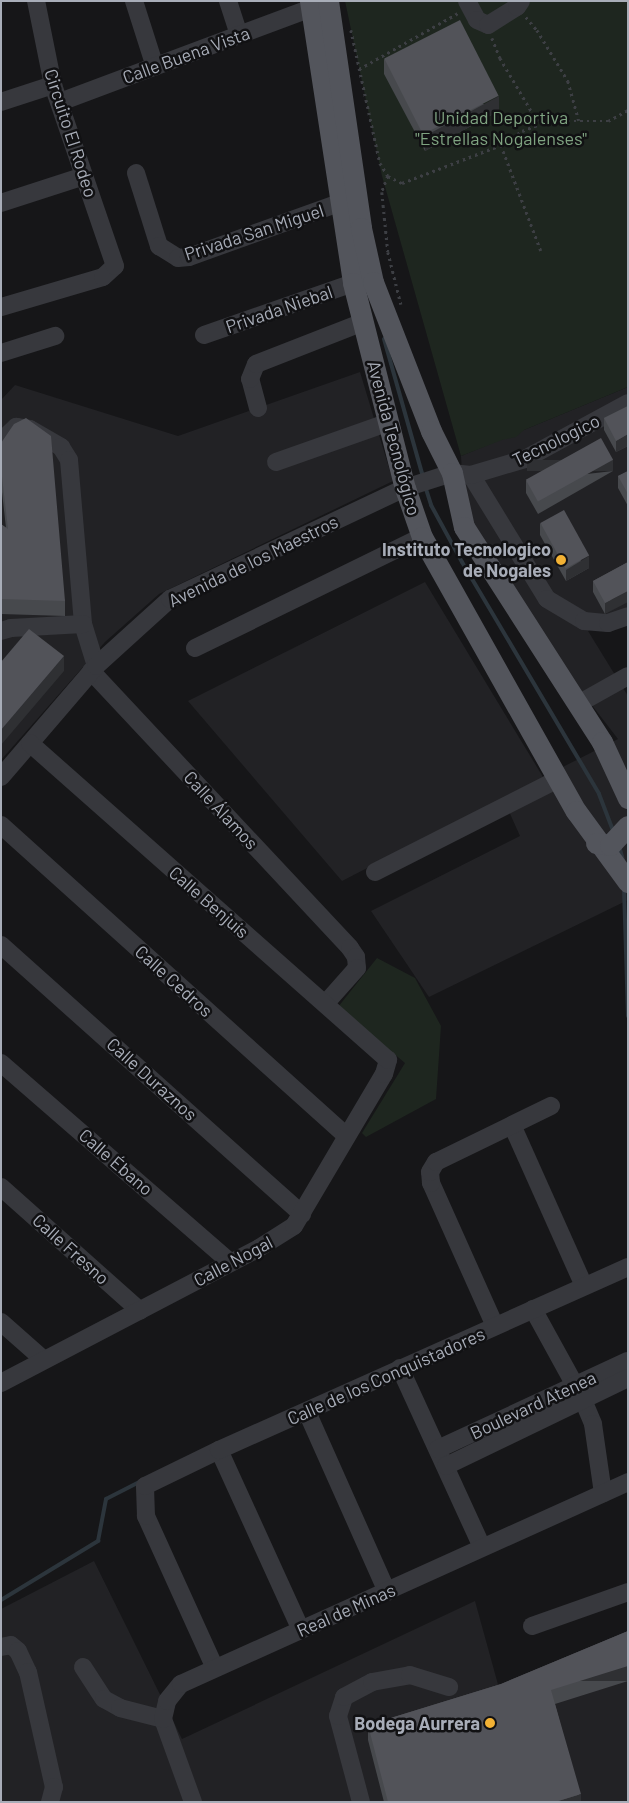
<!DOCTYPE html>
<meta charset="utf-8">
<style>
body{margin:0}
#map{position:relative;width:629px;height:1803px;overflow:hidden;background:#161618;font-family:Barlow,sans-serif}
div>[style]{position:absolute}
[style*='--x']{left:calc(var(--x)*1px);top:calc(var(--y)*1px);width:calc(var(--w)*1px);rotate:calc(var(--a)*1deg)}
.built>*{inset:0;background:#222225}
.green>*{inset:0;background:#1e261f}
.stream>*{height:4px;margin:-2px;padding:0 2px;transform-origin:2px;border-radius:2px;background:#2c353c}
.path>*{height:2.5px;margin-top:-1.25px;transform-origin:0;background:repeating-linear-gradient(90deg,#3d3f44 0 2.5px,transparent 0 6.5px)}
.minor>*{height:18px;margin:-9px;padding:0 9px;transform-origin:9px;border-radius:9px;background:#37383d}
.major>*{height:21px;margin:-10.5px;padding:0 10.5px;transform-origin:10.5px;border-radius:10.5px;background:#53555c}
.wall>*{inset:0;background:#47494d}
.shaded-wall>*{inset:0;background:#2f3033;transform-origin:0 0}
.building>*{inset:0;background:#525359;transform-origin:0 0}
.dots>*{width:14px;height:14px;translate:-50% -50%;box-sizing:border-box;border:2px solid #111113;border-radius:50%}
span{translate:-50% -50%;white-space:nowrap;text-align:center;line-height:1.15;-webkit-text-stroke:5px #111113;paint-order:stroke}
.street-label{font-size:18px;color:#a8adb8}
.park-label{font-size:18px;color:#7fa381}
.poi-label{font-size:18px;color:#a8adb8;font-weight:700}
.right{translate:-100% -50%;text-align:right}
.frame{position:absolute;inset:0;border:2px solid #a8adb8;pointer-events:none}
</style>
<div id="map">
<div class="built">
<div style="clip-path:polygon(360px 372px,393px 481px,159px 594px,105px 642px,1px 760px,1px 400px,15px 385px,178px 436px)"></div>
<div style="clip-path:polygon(628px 387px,628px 609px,588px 631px,628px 696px,628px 900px,429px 997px,371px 911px,520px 836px,503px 798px,342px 881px,188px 701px,425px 582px,543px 777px,618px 739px,550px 651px,464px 511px,461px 456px)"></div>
<div style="clip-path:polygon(94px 1561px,182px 1739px,475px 1601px,502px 1699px,628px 1650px,628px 1802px,1px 1802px,1px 1609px)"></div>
</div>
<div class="green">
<div style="clip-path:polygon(345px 1px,628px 1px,628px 387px,524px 430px,516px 437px,502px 440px,461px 456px,382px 176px)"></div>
<div style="clip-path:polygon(377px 958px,415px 978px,441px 1026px,436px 1099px,366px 1137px,362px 1133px,405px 1063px,338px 1007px)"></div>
</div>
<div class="stream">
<div style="--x:384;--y:339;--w:143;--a:74.2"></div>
<div style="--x:425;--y:486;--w:20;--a:72"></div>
<div style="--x:431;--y:505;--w:65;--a:61.5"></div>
<div style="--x:462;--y:562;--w:269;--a:59.4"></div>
<div style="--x:599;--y:794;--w:39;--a:69"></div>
<div style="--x:619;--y:846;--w:18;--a:74"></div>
<div style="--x:624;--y:888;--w:128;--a:88.2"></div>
<div style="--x:1;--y:1600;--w:114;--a:-31.3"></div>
<div style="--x:98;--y:1541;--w:43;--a:-79.2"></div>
<div style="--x:106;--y:1499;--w:39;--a:-27"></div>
</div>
<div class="path">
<div style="--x:526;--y:17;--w:17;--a:50"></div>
<div style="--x:537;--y:30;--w:60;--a:58.7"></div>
<div style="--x:568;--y:81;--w:41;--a:74.6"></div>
<div style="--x:351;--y:30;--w:136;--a:77.7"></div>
<div style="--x:380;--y:163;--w:15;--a:58"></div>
<div style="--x:388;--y:176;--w:16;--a:27"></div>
<div style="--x:402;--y:183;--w:106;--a:-21"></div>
<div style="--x:501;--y:145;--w:25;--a:-34"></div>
<div style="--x:522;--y:131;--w:28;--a:-21"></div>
<div style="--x:548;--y:121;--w:60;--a:0"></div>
<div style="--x:608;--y:121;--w:23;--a:-29"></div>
<div style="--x:492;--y:38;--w:22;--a:68"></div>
<div style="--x:500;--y:58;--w:77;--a:59.4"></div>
<div style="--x:359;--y:69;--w:114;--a:-29.5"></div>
<div style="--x:501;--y:145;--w:113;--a:69.3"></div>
<div style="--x:388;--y:176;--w:17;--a:111"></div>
<div style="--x:382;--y:192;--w:60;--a:84.3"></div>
<div style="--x:388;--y:252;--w:54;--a:76"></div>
</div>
<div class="minor">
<div style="--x:134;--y:1;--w:69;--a:72.3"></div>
<div style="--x:228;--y:1;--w:36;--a:72"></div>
<div style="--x:467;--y:1;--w:21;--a:62"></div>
<div style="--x:477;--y:20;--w:12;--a:24"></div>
<div style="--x:488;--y:25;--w:34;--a:-32"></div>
<div style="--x:517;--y:7;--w:7;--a:-56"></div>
<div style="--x:1;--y:102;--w:55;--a:-18.1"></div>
<div style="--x:60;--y:102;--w:269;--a:-20.5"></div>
<div style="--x:136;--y:173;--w:77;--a:72.5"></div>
<div style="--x:159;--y:246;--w:22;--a:32"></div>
<div style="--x:178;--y:258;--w:11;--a:-5"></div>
<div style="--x:189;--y:257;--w:159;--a:-19.8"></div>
<div style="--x:1;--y:203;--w:87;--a:-18"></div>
<div style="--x:1;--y:307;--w:106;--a:-16.4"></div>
<div style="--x:103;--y:277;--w:16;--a:-43"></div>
<div style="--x:115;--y:266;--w:191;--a:-108.9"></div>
<div style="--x:53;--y:85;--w:86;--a:-101.4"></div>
<div style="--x:204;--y:335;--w:158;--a:-19.2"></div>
<div style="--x:1;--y:353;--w:57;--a:-17.5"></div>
<div style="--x:258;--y:408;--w:30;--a:-105"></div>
<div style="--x:250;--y:379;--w:16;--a:-68"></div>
<div style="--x:256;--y:364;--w:115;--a:-21.4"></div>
<div style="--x:1;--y:441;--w:21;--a:-43"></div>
<div style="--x:16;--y:427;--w:14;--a:8"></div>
<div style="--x:30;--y:429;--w:36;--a:30"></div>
<div style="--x:61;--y:447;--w:15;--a:58"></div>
<div style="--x:69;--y:460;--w:165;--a:85.1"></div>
<div style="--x:83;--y:624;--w:44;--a:72.8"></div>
<div style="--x:276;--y:462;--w:118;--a:-19.4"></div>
<div style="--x:471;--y:475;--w:145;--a:58.5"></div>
<div style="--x:547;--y:599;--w:43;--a:30.7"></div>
<div style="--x:584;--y:621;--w:24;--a:5"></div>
<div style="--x:608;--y:623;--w:21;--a:-19"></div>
<div style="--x:1;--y:631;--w:10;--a:-17"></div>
<div style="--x:11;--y:628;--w:72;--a:-3.2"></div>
<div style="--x:195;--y:648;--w:253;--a:-26.1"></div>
<div style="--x:91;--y:671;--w:379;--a:46.9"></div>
<div style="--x:350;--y:948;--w:11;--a:56"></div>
<div style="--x:356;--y:957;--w:11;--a:85"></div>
<div style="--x:357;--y:968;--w:48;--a:131.6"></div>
<div style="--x:578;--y:704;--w:57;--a:-29.2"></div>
<div style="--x:1;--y:777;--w:146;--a:-49.4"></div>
<div style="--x:96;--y:666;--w:100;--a:-42.2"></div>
<div style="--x:170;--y:599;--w:260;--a:-25.3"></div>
<div style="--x:405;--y:488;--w:49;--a:-17.7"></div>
<div style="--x:452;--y:473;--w:19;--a:6"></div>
<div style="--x:471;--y:475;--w:56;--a:-16.5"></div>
<div style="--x:525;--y:459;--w:117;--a:-28.5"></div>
<div style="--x:1;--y:825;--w:465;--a:42"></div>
<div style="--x:375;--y:872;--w:205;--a:-26.9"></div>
<div style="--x:1;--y:945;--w:404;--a:41.8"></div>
<div style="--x:1;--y:1063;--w:303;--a:41"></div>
<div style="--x:512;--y:1125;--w:176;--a:65.9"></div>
<div style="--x:1;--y:1187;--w:186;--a:41.7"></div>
<div style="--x:533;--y:1309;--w:104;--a:61.2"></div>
<div style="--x:583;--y:1400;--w:26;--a:67"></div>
<div style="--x:593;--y:1424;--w:70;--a:81.8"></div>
<div style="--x:1;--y:1322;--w:57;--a:41.5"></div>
<div style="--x:495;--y:1326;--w:157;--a:-114.1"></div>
<div style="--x:431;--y:1183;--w:11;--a:-95"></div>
<div style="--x:430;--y:1172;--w:12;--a:-59"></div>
<div style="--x:436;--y:1162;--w:128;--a:-26"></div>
<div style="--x:400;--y:1368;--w:195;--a:65.4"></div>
<div style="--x:1;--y:1383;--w:291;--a:-27.6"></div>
<div style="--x:259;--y:1248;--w:41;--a:-32.2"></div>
<div style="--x:294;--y:1226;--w:177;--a:-59.4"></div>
<div style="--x:384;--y:1074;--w:15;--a:-74"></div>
<div style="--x:388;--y:1060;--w:478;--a:-138.5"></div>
<div style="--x:307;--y:1412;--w:197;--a:66"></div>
<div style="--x:438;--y:1449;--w:209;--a:-24.9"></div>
<div style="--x:219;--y:1450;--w:198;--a:65.5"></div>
<div style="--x:446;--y:1466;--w:202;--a:-25.8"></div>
<div style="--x:532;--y:1626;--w:102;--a:-19.5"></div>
<div style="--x:1;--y:1647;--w:10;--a:-11"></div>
<div style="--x:11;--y:1645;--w:9;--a:41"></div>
<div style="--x:18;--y:1651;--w:23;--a:65"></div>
<div style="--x:28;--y:1672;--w:118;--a:77.3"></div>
<div style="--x:54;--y:1787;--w:16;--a:105"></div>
<div style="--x:214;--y:1666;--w:165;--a:-114.4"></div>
<div style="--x:146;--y:1516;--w:30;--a:-92"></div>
<div style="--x:145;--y:1486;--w:82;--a:-25.9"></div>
<div style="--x:219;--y:1450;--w:448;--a:-24.1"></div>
<div style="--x:83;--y:1667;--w:38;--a:57"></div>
<div style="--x:104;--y:1699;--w:18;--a:29"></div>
<div style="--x:120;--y:1708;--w:44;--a:14.3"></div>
<div style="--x:193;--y:1802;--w:88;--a:-109.9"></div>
<div style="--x:163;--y:1719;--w:18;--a:-77"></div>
<div style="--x:167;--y:1701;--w:22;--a:-51"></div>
<div style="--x:181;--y:1684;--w:491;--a:-24.3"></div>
<div style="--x:361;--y:1802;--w:89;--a:-105"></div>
<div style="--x:338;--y:1716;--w:20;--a:-72"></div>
<div style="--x:344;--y:1697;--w:32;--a:-28"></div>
<div style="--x:372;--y:1682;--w:39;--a:-10"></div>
<div style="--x:410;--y:1675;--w:41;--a:17.1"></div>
</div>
<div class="major">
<div style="--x:310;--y:1;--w:285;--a:81.3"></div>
<div style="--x:353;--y:283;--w:211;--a:75.8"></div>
<div style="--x:405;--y:488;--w:52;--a:70.9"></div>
<div style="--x:422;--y:537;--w:314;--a:60.7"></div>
<div style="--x:576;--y:811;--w:88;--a:53.8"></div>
<div style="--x:328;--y:1;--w:229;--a:81.7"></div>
<div style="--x:361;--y:228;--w:55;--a:77.5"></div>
<div style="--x:373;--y:282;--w:160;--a:68.7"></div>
<div style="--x:431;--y:431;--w:47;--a:63.4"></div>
<div style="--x:452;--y:473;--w:55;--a:77.5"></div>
<div style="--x:464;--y:527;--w:255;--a:57.3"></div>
<div style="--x:602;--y:742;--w:62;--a:65.1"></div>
<div style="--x:596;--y:843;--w:14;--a:8"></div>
<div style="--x:610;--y:845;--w:26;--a:-47"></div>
</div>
<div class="wall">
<div style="clip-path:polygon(384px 59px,499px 111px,425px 151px,384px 74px)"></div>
<div style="clip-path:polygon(628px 406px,628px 446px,616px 452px,604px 430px,604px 418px)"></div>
<div style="clip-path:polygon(1px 443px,65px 601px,65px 616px,1px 614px,1px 524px,6px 528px,1px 483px)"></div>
<div style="clip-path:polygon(613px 471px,538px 514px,526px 493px,526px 481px)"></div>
<div style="clip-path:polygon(628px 471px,628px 506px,618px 488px,618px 476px)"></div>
<div style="clip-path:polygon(540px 523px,589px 568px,566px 581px,540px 535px)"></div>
<div style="clip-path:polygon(628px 562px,605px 614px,593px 592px,593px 581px)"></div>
<div style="clip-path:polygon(628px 1631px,628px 1681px,555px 1704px,581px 1802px,384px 1802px,368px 1740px,368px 1725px,501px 1684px)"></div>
</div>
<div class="shaded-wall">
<div style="clip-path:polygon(499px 96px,499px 111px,425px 151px,425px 136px)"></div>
<div style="clip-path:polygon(628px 434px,628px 446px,616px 452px,616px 441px)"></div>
<div style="left:613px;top:460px;width:11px;height:86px;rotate:90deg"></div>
<div style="clip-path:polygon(589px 556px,589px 568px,566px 581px,566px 570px)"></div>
<div style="clip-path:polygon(628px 591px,628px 602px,605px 614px,605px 603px)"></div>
<div style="clip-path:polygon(64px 656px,64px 671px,1px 745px,1px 730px)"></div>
<div style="left:628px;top:1666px;width:15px;height:81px;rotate:90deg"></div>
<div style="clip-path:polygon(581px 1794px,581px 1802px,555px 1802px)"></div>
</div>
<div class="building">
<div style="left:460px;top:20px;width:85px;height:85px;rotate:63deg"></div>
<div style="clip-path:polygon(628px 406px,628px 434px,616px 441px,604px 418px)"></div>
<div style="clip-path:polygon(26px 418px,51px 436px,65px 601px,1px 599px,1px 524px,8px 529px,1px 468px,1px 443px,14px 424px)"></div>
<div style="left:601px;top:438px;width:25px;height:86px;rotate:61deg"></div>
<div style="clip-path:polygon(628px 471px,628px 494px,618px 476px)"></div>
<div style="left:564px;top:510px;width:52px;height:27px;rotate:61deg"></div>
<div style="clip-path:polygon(628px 562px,628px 591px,605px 603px,593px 581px)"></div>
<div style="clip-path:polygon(29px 629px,64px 656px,1px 730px,1px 662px)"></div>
<div style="clip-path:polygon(628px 1631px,628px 1666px,551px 1690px,581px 1794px,555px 1802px,388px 1802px,368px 1725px,501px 1684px)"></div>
</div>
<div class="dots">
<div style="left:561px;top:560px;background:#f2b134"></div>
<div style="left:490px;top:1723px;background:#f2b134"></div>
</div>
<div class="street-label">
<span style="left:186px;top:55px;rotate:-20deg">Calle Buena Vista</span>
<span style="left:71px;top:133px;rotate:72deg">Circuito El Rodeo</span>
<span style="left:254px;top:232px;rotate:-18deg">Privada San Miguel</span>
<span style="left:279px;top:309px;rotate:-19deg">Privada Niebal</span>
<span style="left:394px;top:438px;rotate:75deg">Avenida Tecnológico</span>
<span style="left:556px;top:440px;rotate:-26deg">Tecnologico</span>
<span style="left:253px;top:561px;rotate:-26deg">Avenida de los Maestros</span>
<span style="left:221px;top:810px;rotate:47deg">Calle Álamos</span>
<span style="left:209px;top:902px;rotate:41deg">Calle Benjuís</span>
<span style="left:174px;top:981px;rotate:42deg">Calle Cedros</span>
<span style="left:152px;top:1079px;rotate:42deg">Calle Duraznos</span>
<span style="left:116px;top:1162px;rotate:41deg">Calle Ébano</span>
<span style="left:71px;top:1249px;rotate:42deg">Calle Fresno</span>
<span style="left:233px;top:1261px;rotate:-28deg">Calle Nogal</span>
<span style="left:386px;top:1376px;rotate:-24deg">Calle de los Conquistadores</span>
<span style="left:533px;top:1405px;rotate:-25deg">Boulevard Atenea</span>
<span style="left:346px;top:1610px;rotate:-24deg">Real de Minas</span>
</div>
<div class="park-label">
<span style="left:501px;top:128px">Unidad Deportiva<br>"Estrellas Nogalenses"</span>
</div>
<div class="poi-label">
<span class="right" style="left:551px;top:560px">Instituto Tecnologico<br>de Nogales</span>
<span class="right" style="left:480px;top:1723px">Bodega Aurrera</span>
</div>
<div class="frame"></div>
</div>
